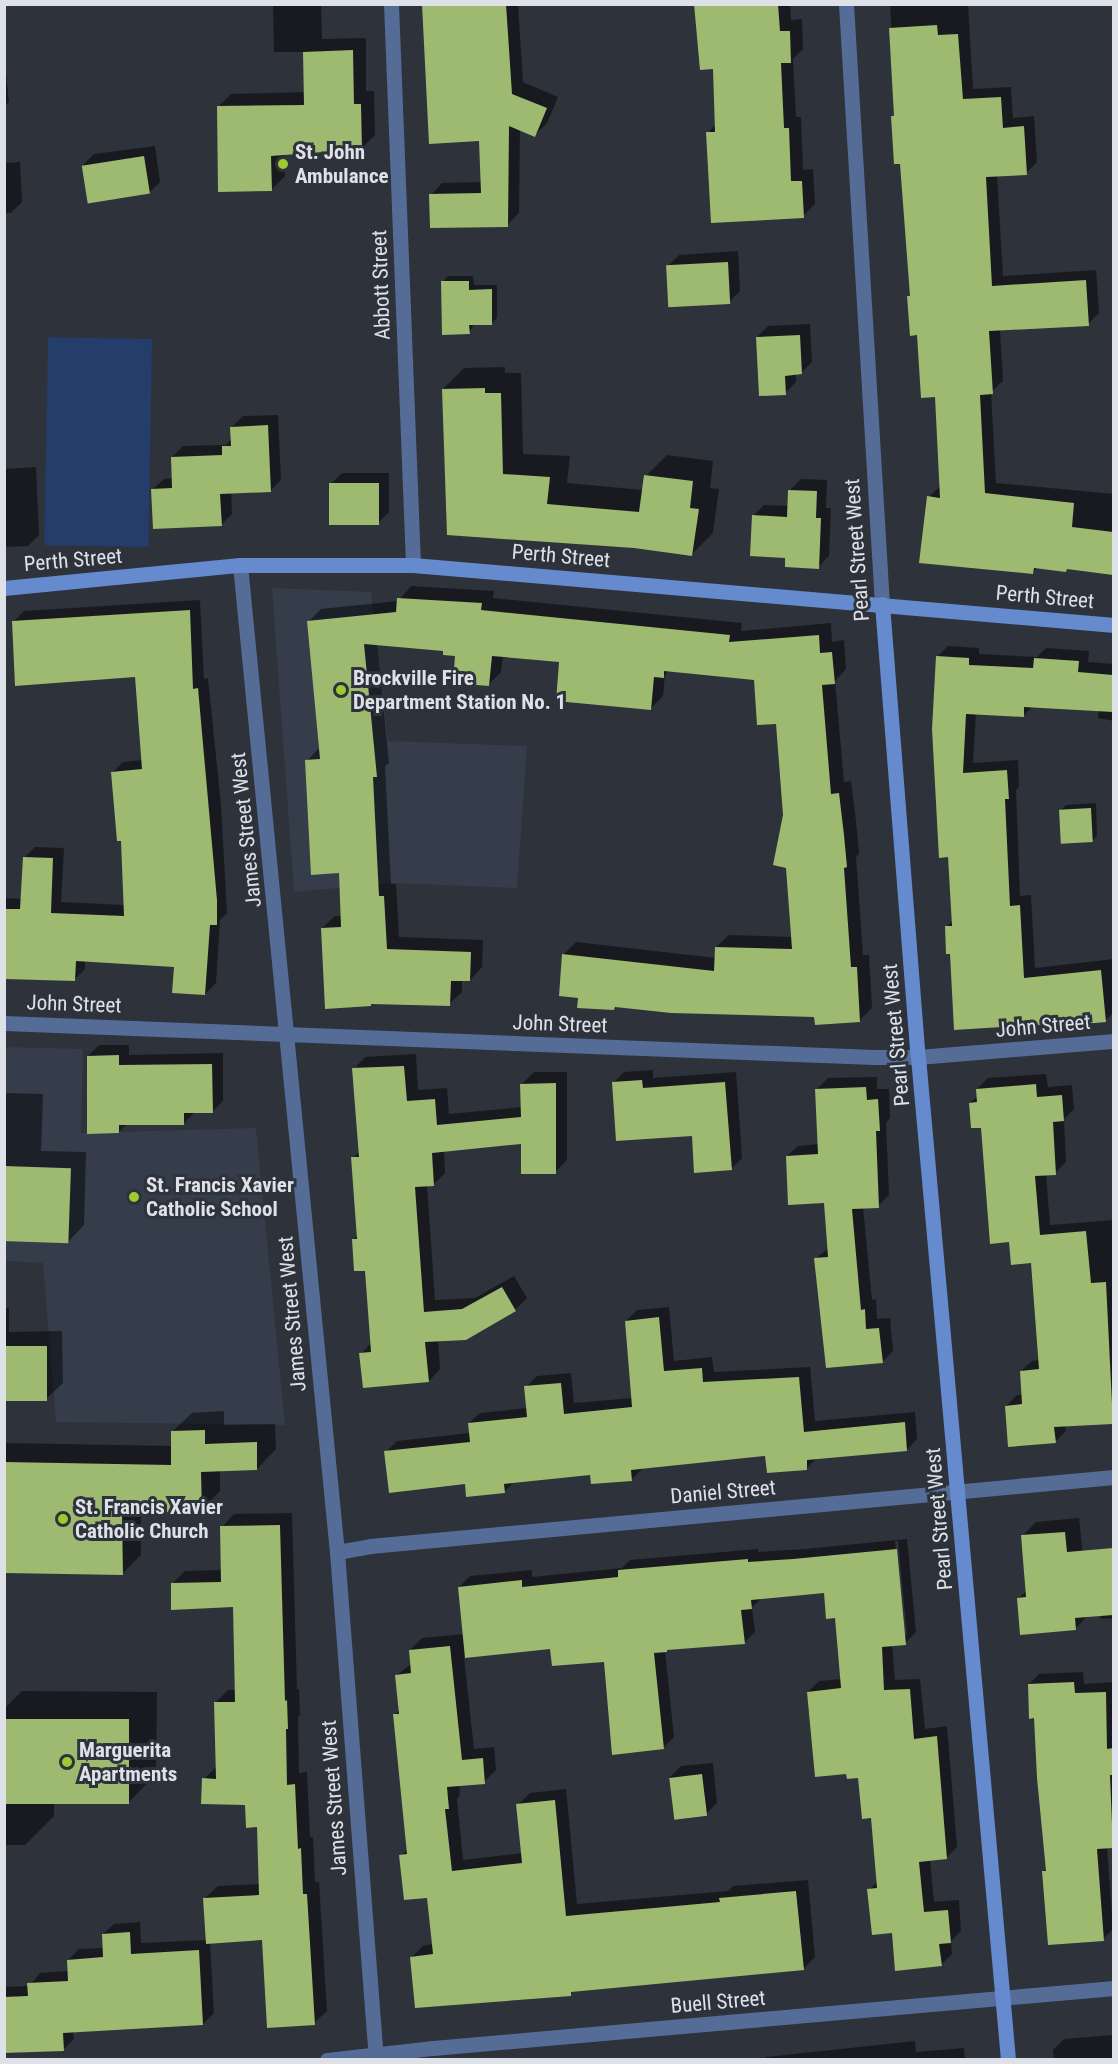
<!DOCTYPE html>
<style>
body{margin:0}
#map{position:relative;width:1118px;height:2064px;overflow:hidden;background:#2d323b;font-family:"Roboto Condensed",sans-serif}
div>[style]{position:absolute}
[style*='--x']{left:calc(var(--x)*1px);top:calc(var(--y)*1px);width:calc(var(--w)*1px);rotate:calc(var(--a)*1deg)}
.built>*{inset:0;background:#353d4b}
.green>*{inset:0;background:#253d6a;transform-origin:0 0}
.shadow>*{inset:0;background:#0007}
.building>*{inset:0;background:#9eb970;transform-origin:0 0}
.street>*{height:15px;margin:-7.5px;padding:0 7.5px;transform-origin:7.5px;border-radius:7.5px;background:#546c96}
.secondary>*{height:15px;margin:-7.5px;padding:0 7.5px;transform-origin:7.5px;border-radius:7.5px;background:#658bce}
.dots>*{width:16px;height:16px;translate:-50% -50%;box-sizing:border-box;border:3px solid #2d323b;border-radius:50%}
span{translate:-50% -50%;white-space:nowrap;text-align:center;line-height:1.15;-webkit-text-stroke:6px #2d323b;paint-order:stroke}
.poi-label{font-size:21px;color:#dee1e7;font-weight:700}
.left{translate:0 -50%;text-align:left}
.street-label{font-size:21px;color:#dee1e7}
.frame{position:absolute;inset:0;border:6px solid #dee1e7;pointer-events:none}
</style>
<div id="map">
<div class="built">
<div style="clip-path:polygon(272px 588px,371px 592px,388px 741px,527px 746px,517px 888px,392px 883px,294px 892px)"></div>
<div style="clip-path:polygon(5px 1047px,83px 1049px,81px 1133px,256px 1128px,285px 1425px,56px 1422px,43px 1263px,5px 1261px)"></div>
</div>
<div class="green">
<div style="left:152px;top:339px;width:208px;height:104px;rotate:91deg"></div>
</div>
<div class="shadow">
<div style="clip-path:polygon(273px 4px,321px 4px,322px 39px,366px 38px,366px 91px,374px 91px,375px 135px,362px 148px,284px 154px,285px 176px,272px 189px,218px 107px,231px 94px,306px 92px,305px 52px,274px 52px)"></div>
<div style="clip-path:polygon(423px 4px,518px 4px,523px 82px,558px 97px,547px 123px,535px 135px,520px 129px,519px 213px,507px 225px,431px 195px,442px 183px,482px 182px,481px 139px)"></div>
<div style="clip-path:polygon(696px 4px,790px 4px,791px 20px,802px 19px,803px 49px,793px 59px,796px 117px,801px 117px,803px 170px,813px 169px,815px 204px,803px 216px,708px 133px,716px 124px,715px 67px)"></div>
<div style="clip-path:polygon(890px 4px,968px 4px,973px 89px,1011px 87px,1013px 118px,1034px 116px,1037px 162px,1026px 173px,997px 175px,1003px 276px,1096px 270px,1099px 313px,1088px 324px,1000px 329px,1003px 381px,991px 392px,996px 483px,1114px 494px,1114px 573px,1069px 567px,1066px 571px,1038px 567px,1032px 573px,929px 497px,940px 486px,936px 395px,909px 297px,911px 295px,902px 162px,893px 117px,896px 114px)"></div>
<div style="clip-path:polygon(4px 54px,9px 102px,4px 106px)"></div>
<div style="clip-path:polygon(155px 146px,160px 182px,149px 193px,83px 165px,94px 154px)"></div>
<div style="clip-path:polygon(20px 162px,22px 202px,11px 213px,4px 213px,4px 163px)"></div>
<div style="clip-path:polygon(738px 251px,740px 291px,729px 302px,668px 266px,679px 255px)"></div>
<div style="clip-path:polygon(448px 276px,473px 276px,474px 285px,497px 285px,497px 318px,492px 323px,474px 324px,469px 333px,443px 282px)"></div>
<div style="clip-path:polygon(810px 324px,812px 362px,801px 373px,796px 373px,796px 382px,785px 393px,757px 337px,768px 326px)"></div>
<div style="clip-path:polygon(505px 367px,505px 373px,521px 373px,523px 454px,570px 456px,567px 483px,643px 490px,646px 476px,667px 455px,713px 461px,710px 488px,719px 489px,713px 533px,692px 554px,634px 547px,448px 534px,443px 389px,464px 368px)"></div>
<div style="clip-path:polygon(278px 415px,281px 480px,270px 491px,231px 492px,232px 514px,221px 525px,153px 489px,164px 479px,173px 478px,172px 457px,183px 446px,226px 445px,232px 438px,232px 427px,243px 416px)"></div>
<div style="clip-path:polygon(36px 467px,39px 535px,28px 546px,4px 547px,4px 469px)"></div>
<div style="clip-path:polygon(342px 473px,389px 473px,389px 512px,378px 523px,331px 484px)"></div>
<div style="clip-path:polygon(801px 479px,827px 480px,826px 508px,831px 508px,829px 556px,818px 567px,753px 516px,764px 505px,789px 506px,790px 490px)"></div>
<div style="clip-path:polygon(411px 586px,494px 591px,493px 598px,742px 623px,741px 631px,831px 623px,832px 642px,844px 640px,846px 669px,835px 681px,844px 782px,851px 781px,856px 821px,859px 853px,856px 857px,863px 955px,869px 955px,872px 1008px,860px 1020px,815px 1015px,617px 1006px,614px 1009px,580px 997px,563px 955px,576px 942px,716px 958px,716px 947px,729px 935px,793px 937px,777px 722px,755px 678px,669px 670px,665px 675px,663px 696px,651px 708px,561px 660px,503px 655px,501px 672px,489px 684px,457px 655px,445px 649px,377px 643px,389px 763px,385px 766px,391px 884px,396px 884px,399px 937px,483px 940px,482px 967px,470px 980px,462px 980px,462px 992px,449px 1004px,373px 1002px,370px 1005px,322px 928px,335px 916px,342px 916px,340px 872px,307px 761px,319px 748px,308px 622px,321px 609px,398px 601px)"></div>
<div style="clip-path:polygon(200px 600px,204px 679px,208px 678px,221px 805px,227px 913px,220px 920px,216px 983px,205px 994px,175px 966px,85px 960px,85px 969px,74px 980px,4px 979px,4px 898px,22px 899px,24px 858px,35px 847px,64px 848px,61px 902px,125px 905px,122px 839px,112px 773px,123px 762px,142px 760px,136px 676px,13px 622px,24px 611px)"></div>
<div style="clip-path:polygon(948px 646px,979px 648px,979px 654px,1037px 657px,1046px 648px,1089px 651px,1088px 662px,1114px 664px,1114px 721px,1098px 718px,1099px 710px,1033px 706px,1023px 716px,976px 713px,973px 763px,1018px 760px,1019px 787px,1016px 790px,1020px 896px,1031px 895px,1035px 968px,1114px 959px,1114px 1012px,1106px 1020px,1052px 1023px,952px 953px,946px 927px,953px 920px,937px 657px)"></div>
<div style="clip-path:polygon(1096px 803px,1097px 836px,1092px 841px,1061px 810px,1066px 805px)"></div>
<div style="clip-path:polygon(99px 1045px,129px 1045px,129px 1055px,223px 1053px,223px 1101px,213px 1111px,194px 1113px,183px 1124px,127px 1124px,119px 1132px,88px 1056px)"></div>
<div style="clip-path:polygon(416px 1054px,418px 1090px,447px 1088px,449px 1114px,522px 1107px,522px 1084px,534px 1072px,567px 1072px,567px 1160px,555px 1172px,522px 1142px,444px 1151px,445px 1173px,433px 1185px,427px 1185px,435px 1300px,475px 1298px,514px 1276px,527px 1298px,515px 1310px,438px 1340px,440px 1369px,429px 1381px,361px 1354px,371px 1343px,367px 1269px,353px 1240px,359px 1234px,353px 1158px,360px 1151px,354px 1069px,365px 1057px)"></div>
<div style="clip-path:polygon(653px 1070px,653px 1078px,736px 1072px,742px 1158px,731px 1169px,693px 1134px,613px 1083px,624px 1072px)"></div>
<div style="clip-path:polygon(1046px 1074px,1048px 1087px,1072px 1085px,1074px 1109px,1064px 1119px,1066px 1162px,1055px 1173px,1046px 1174px,1050px 1225px,1114px 1220px,1114px 1430px,1111px 1422px,1065px 1425px,1066px 1431px,1055px 1442px,1006px 1406px,1017px 1395px,1023px 1395px,1021px 1371px,1032px 1361px,1040px 1360px,1032px 1262px,1011px 1241px,982px 1126px,970px 1103px,978px 1096px,977px 1089px,988px 1078px)"></div>
<div style="clip-path:polygon(877px 1077px,877px 1089px,889px 1089px,890px 1118px,886px 1123px,889px 1195px,878px 1206px,863px 1207px,872px 1300px,876px 1299px,877px 1319px,890px 1318px,893px 1351px,882px 1362px,815px 1259px,829px 1248px,826px 1202px,787px 1156px,798px 1146px,819px 1144px,817px 1089px,828px 1078px)"></div>
<div style="clip-path:polygon(4px 1093px,43px 1094px,41px 1151px,86px 1152px,84px 1225px,68px 1242px,4px 1240px)"></div>
<div style="clip-path:polygon(669px 1307px,674px 1361px,712px 1357px,714px 1372px,810px 1367px,815px 1421px,915px 1412px,917px 1439px,907px 1450px,817px 1458px,807px 1468px,767px 1454px,642px 1469px,631px 1480px,591px 1474px,515px 1481px,504px 1492px,466px 1483px,386px 1452px,397px 1441px,470px 1433px,469px 1423px,480px 1413px,528px 1408px,526px 1387px,537px 1376px,571px 1373px,574px 1403px,633px 1398px,626px 1321px,637px 1310px)"></div>
<div style="clip-path:polygon(4px 1308px,9px 1308px,9px 1332px,62px 1331px,63px 1383px,46px 1399px,4px 1400px)"></div>
<div style="clip-path:polygon(224px 1411px,224px 1425px,275px 1424px,276px 1449px,257px 1469px,220px 1470px,220px 1491px,201px 1510px,141px 1512px,141px 1555px,122px 1574px,4px 1572px,4px 1443px,173px 1446px,172px 1432px,192px 1413px)"></div>
<div style="clip-path:polygon(292px 1513px,297px 1689px,299px 1689px,300px 1715px,298px 1717px,299px 1773px,307px 1772px,310px 1837px,313px 1837px,315px 1882px,319px 1882px,327px 2011px,314px 2023px,263px 1939px,210px 1942px,214px 2013px,203px 2024px,73px 2031px,74px 2039px,63px 2050px,4px 2053px,4px 1987px,29px 1986px,40px 1973px,69px 1971px,68px 1960px,79px 1949px,104px 1948px,103px 1934px,114px 1924px,140px 1922px,141px 1943px,207px 1940px,205px 1898px,218px 1886px,260px 1884px,259px 1825px,247px 1804px,204px 1779px,217px 1766px,215px 1703px,228px 1690px,236px 1690px,234px 1606px,172px 1584px,185px 1571px,223px 1570px,222px 1527px,234px 1514px)"></div>
<div style="clip-path:polygon(1079px 1518px,1089px 1614px,1075px 1629px,1019px 1598px,1027px 1590px,1022px 1536px,1036px 1522px)"></div>
<div style="clip-path:polygon(evenodd,907px 1539px,916px 1632px,905px 1643px,892px 1644px,895px 1680px,920px 1679px,925px 1729px,947px 1726px,957px 1847px,947px 1857px,930px 1859px,934px 1902px,959px 1900px,961px 1931px,951px 1941px,952px 1954px,941px 1965px,893px 1932px,869px 1890px,878px 1881px,872px 1817px,860px 1776px,808px 1692px,819px 1681px,842px 1679px,836px 1616px,825px 1591px,762px 1598px,752px 1607px,755px 1632px,744px 1643px,669px 1648px,665px 1651px,674px 1737px,663px 1748px,605px 1660px,552px 1647px,464px 1657px,474px 1749px,494px 1747px,496px 1770px,484px 1782px,459px 1784px,460px 1795px,457px 1799px,463px 1860px,523px 1853px,518px 1805px,530px 1793px,566px 1789px,577px 1904px,728px 1891px,733px 1886px,808px 1880px,815px 1957px,803px 1969px,574px 1990px,570px 1994px,411px 1958px,423px 1946px,433px 1944px,429px 1896px,401px 1856px,408px 1849px,395px 1715px,400px 1709px,397px 1675px,412px 1663px,410px 1650px,422px 1638px,464px 1634px,459px 1587px,470px 1576px,532px 1570px,532px 1577px,622px 1568px,630px 1560px,758px 1549px,758px 1552px,805px 1549px,907px 1539px,895px 1541px,898px 1541px,907px 1635px,904px 1635px,895px 1541px)"></div>
<div style="clip-path:polygon(1114px 1588px,1114px 1618px,1101px 1619px,1099px 1599px,1109px 1589px)"></div>
<div style="clip-path:polygon(1083px 1672px,1084px 1684px,1114px 1682px,1114px 1846px,1107px 1847px,1113px 1929px,1103px 1939px,1043px 1872px,1047px 1868px,1036px 1717px,1029px 1684px,1039px 1674px)"></div>
<div style="clip-path:polygon(22px 1691px,157px 1692px,156px 1774px,128px 1803px,54px 1803px,54px 1816px,25px 1845px,4px 1845px,4px 1709px)"></div>
<div style="clip-path:polygon(713px 1763px,717px 1803px,706px 1814px,670px 1777px,681px 1766px)"></div>
<div style="clip-path:polygon(1114px 2035px,1114px 2060px,1054px 2060px,1053px 2050px,1064px 2039px)"></div>
<div style="clip-path:polygon(915px 2041px,916px 2052px,964px 2048px,965px 2060px,763px 2060px,766px 2057px)"></div>
</div>
<div class="building">
<div style="clip-path:polygon(422px 4px,506px 4px,512px 94px,547px 108px,535px 137px,509px 126px,508px 227px,430px 228px,429px 194px,481px 193px,479px 141px,429px 144px)"></div>
<div style="clip-path:polygon(694px 4px,778px 4px,780px 31px,790px 31px,791px 63px,781px 63px,784px 128px,789px 128px,791px 181px,802px 181px,804px 218px,711px 223px,706px 132px,715px 132px,713px 69px,700px 70px)"></div>
<div style="clip-path:polygon(937px 25px,938px 35px,958px 34px,963px 99px,1001px 97px,1003px 128px,1024px 126px,1027px 175px,986px 177px,992px 286px,1086px 280px,1089px 326px,989px 331px,993px 394px,980px 395px,985px 493px,1074px 503px,1072px 527px,1113px 532px,1113px 575px,1067px 569px,1066px 572px,1034px 568px,1033px 574px,919px 563px,927px 496px,940px 498px,935px 397px,921px 398px,917px 335px,910px 336px,907px 296px,910px 296px,900px 164px,894px 164px,891px 116px,894px 116px,889px 28px)"></div>
<div style="clip-path:polygon(353px 50px,354px 104px,361px 104px,362px 149px,271px 156px,272px 191px,218px 192px,217px 106px,304px 105px,303px 52px)"></div>
<div style="left:144px;top:156px;width:38px;height:63px;rotate:81deg"></div>
<div style="left:728px;top:262px;width:42px;height:62px;rotate:87deg"></div>
<div style="clip-path:polygon(441px 281px,469px 281px,469px 290px,492px 289px,492px 325px,469px 325px,470px 334px,442px 335px)"></div>
<div style="clip-path:polygon(800px 335px,802px 374px,785px 376px,786px 395px,759px 396px,756px 337px)"></div>
<div style="clip-path:polygon(485px 388px,485px 393px,501px 393px,503px 474px,550px 477px,547px 504px,639px 512px,644px 475px,693px 481px,690px 508px,699px 509px,692px 556px,634px 548px,447px 535px,442px 389px)"></div>
<div style="clip-path:polygon(268px 425px,271px 492px,220px 494px,222px 526px,153px 529px,151px 489px,172px 488px,171px 457px,222px 455px,222px 446px,231px 446px,230px 427px)"></div>
<div style="left:379px;top:483px;width:42px;height:50px;rotate:90deg"></div>
<div style="clip-path:polygon(788px 490px,817px 491px,816px 518px,821px 518px,819px 569px,785px 567px,785px 558px,750px 556px,752px 515px,787px 517px)"></div>
<div style="clip-path:polygon(397px 598px,482px 603px,481px 610px,730px 635px,729px 642px,819px 635px,820px 653px,832px 652px,835px 684px,822px 685px,831px 794px,839px 793px,844px 835px,847px 867px,844px 868px,851px 967px,857px 967px,860px 1022px,815px 1025px,814px 1017px,671px 1013px,615px 1007px,614px 1010px,577px 1008px,578px 998px,559px 996px,562px 954px,714px 971px,715px 947px,792px 949px,786px 868px,773px 865px,783px 815px,776px 724px,757px 725px,754px 680px,664px 671px,664px 678px,654px 677px,651px 710px,630px 708px,556px 701px,559px 662px,492px 656px,489px 686px,453px 683px,455px 656px,443px 655px,443px 651px,364px 644px,377px 777px,373px 777px,379px 896px,384px 896px,387px 949px,471px 952px,470px 981px,451px 981px,450px 1006px,371px 1004px,371px 1006px,325px 1009px,321px 928px,341px 927px,339px 873px,311px 875px,305px 760px,320px 759px,307px 621px,396px 612px)"></div>
<div style="clip-path:polygon(190px 610px,193px 689px,198px 688px,217px 900px,217px 925px,210px 925px,205px 995px,172px 993px,174px 967px,76px 961px,75px 981px,4px 979px,4px 909px,20px 909px,23px 857px,53px 858px,51px 913px,124px 916px,121px 841px,117px 841px,111px 772px,142px 769px,135px 677px,15px 686px,12px 621px)"></div>
<div style="clip-path:polygon(936px 656px,969px 658px,969px 665px,1033px 668px,1034px 658px,1079px 661px,1078px 672px,1113px 675px,1113px 712px,1024px 707px,1024px 717px,966px 714px,963px 773px,1007px 770px,1009px 799px,1005px 799px,1010px 906px,1020px 905px,1024px 978px,1101px 970px,1106px 1022px,1051px 1027px,1051px 1024px,954px 1030px,950px 954px,946px 954px,945px 926px,952px 926px,948px 857px,939px 858px,932px 729px)"></div>
<div style="left:1091px;top:808px;width:34px;height:32px;rotate:87deg"></div>
<div style="clip-path:polygon(119px 1055px,119px 1065px,212px 1064px,213px 1113px,184px 1113px,184px 1125px,119px 1125px,119px 1133px,87px 1134px,87px 1056px)"></div>
<div style="clip-path:polygon(404px 1066px,407px 1101px,435px 1099px,437px 1125px,521px 1117px,520px 1084px,556px 1083px,556px 1174px,521px 1174px,521px 1144px,432px 1153px,434px 1186px,415px 1187px,424px 1312px,462px 1309px,502px 1287px,516px 1311px,466px 1340px,425px 1342px,429px 1382px,363px 1388px,359px 1353px,371px 1352px,365px 1271px,354px 1271px,352px 1239px,357px 1239px,351px 1157px,359px 1157px,352px 1068px)"></div>
<div style="clip-path:polygon(642px 1080px,643px 1088px,725px 1082px,732px 1170px,694px 1173px,692px 1136px,616px 1141px,612px 1082px)"></div>
<div style="clip-path:polygon(1036px 1084px,1037px 1097px,1062px 1095px,1064px 1121px,1053px 1122px,1056px 1175px,1035px 1176px,1040px 1235px,1086px 1231px,1091px 1283px,1106px 1282px,1113px 1424px,1054px 1427px,1056px 1443px,1008px 1447px,1005px 1406px,1022px 1404px,1020px 1371px,1039px 1369px,1031px 1263px,1011px 1265px,1009px 1242px,990px 1244px,981px 1128px,971px 1128px,969px 1103px,977px 1102px,976px 1089px)"></div>
<div style="clip-path:polygon(866px 1087px,867px 1100px,878px 1099px,880px 1131px,876px 1131px,879px 1208px,852px 1209px,861px 1310px,865px 1309px,866px 1329px,879px 1328px,883px 1363px,826px 1368px,814px 1258px,828px 1257px,824px 1203px,788px 1205px,786px 1156px,818px 1154px,815px 1089px)"></div>
<div style="left:4px;top:1166px;width:67px;height:75px;rotate:2deg"></div>
<div style="clip-path:polygon(659px 1317px,664px 1371px,702px 1368px,703px 1382px,799px 1377px,804px 1432px,905px 1422px,907px 1451px,807px 1460px,807px 1470px,767px 1473px,765px 1456px,631px 1470px,632px 1481px,591px 1484px,590px 1475px,504px 1484px,505px 1493px,466px 1497px,465px 1484px,389px 1493px,384px 1451px,470px 1442px,468px 1423px,527px 1417px,524px 1386px,561px 1383px,564px 1414px,632px 1407px,625px 1321px)"></div>
<div style="left:47px;top:1346px;width:55px;height:43px;rotate:90deg"></div>
<div style="clip-path:polygon(205px 1430px,205px 1444px,257px 1442px,257px 1470px,201px 1472px,202px 1511px,122px 1514px,123px 1575px,4px 1573px,4px 1462px,171px 1465px,171px 1431px)"></div>
<div style="clip-path:polygon(280px 1525px,285px 1701px,287px 1700px,288px 1729px,286px 1729px,287px 1785px,295px 1784px,298px 1849px,301px 1848px,303px 1894px,307px 1894px,315px 2025px,267px 2028px,262px 1940px,206px 1944px,203px 1898px,259px 1895px,257px 1827px,246px 1828px,245px 1805px,201px 1804px,202px 1778px,216px 1779px,214px 1702px,235px 1702px,233px 1607px,171px 1610px,171px 1583px,221px 1582px,220px 1526px)"></div>
<div style="clip-path:polygon(1065px 1532px,1067px 1552px,1113px 1548px,1113px 1615px,1075px 1618px,1076px 1630px,1020px 1635px,1017px 1598px,1026px 1597px,1021px 1535px)"></div>
<div style="clip-path:polygon(897px 1549px,906px 1645px,882px 1647px,884px 1690px,910px 1689px,914px 1739px,937px 1736px,947px 1859px,919px 1862px,924px 1912px,948px 1910px,951px 1943px,939px 1944px,942px 1966px,895px 1971px,892px 1933px,872px 1935px,867px 1889px,877px 1888px,871px 1818px,862px 1819px,858px 1778px,847px 1779px,846px 1774px,815px 1777px,807px 1692px,841px 1688px,835px 1618px,826px 1619px,824px 1593px,751px 1600px,752px 1609px,741px 1610px,745px 1644px,667px 1650px,667px 1652px,654px 1653px,664px 1749px,612px 1755px,604px 1662px,552px 1666px,550px 1649px,465px 1658px,458px 1587px,522px 1580px,522px 1587px,618px 1577px,618px 1570px,748px 1559px,748px 1562px,793px 1559px)"></div>
<div style="clip-path:polygon(450px 1646px,462px 1760px,483px 1758px,485px 1784px,447px 1787px,449px 1809px,445px 1809px,452px 1871px,522px 1863px,516px 1804px,555px 1800px,566px 1916px,720px 1902px,719px 1898px,796px 1891px,804px 1970px,571px 1992px,571px 1996px,415px 2008px,410px 1957px,433px 1954px,427px 1898px,404px 1900px,399px 1855px,407px 1854px,393px 1714px,399px 1714px,395px 1675px,411px 1673px,409px 1650px)"></div>
<div style="clip-path:polygon(1074px 1682px,1075px 1693px,1106px 1692px,1107px 1749px,1113px 1748px,1113px 1775px,1110px 1775px,1113px 1848px,1097px 1849px,1104px 1941px,1048px 1945px,1042px 1871px,1046px 1871px,1037px 1778px,1034px 1718px,1029px 1719px,1028px 1684px)"></div>
<div style="left:4px;top:1719px;width:125px;height:85px"></div>
<div style="left:702px;top:1774px;width:42px;height:33px;rotate:83deg"></div>
<div style="clip-path:polygon(130px 1932px,131px 1954px,199px 1950px,203px 2025px,63px 2033px,64px 2051px,4px 2053px,4px 1997px,28px 1996px,27px 1983px,68px 1981px,67px 1960px,103px 1957px,102px 1934px)"></div>
</div>
<div class="street">
<div style="--x:391;--y:4;--w:561;--a:87.75"></div>
<div style="--x:846;--y:4;--w:601;--a:86.57"></div>
<div style="--x:240;--y:565;--w:992;--a:84.39"></div>
<div style="--x:337;--y:1552;--w:509;--a:85.61"></div>
<div style="--x:4;--y:1023;--w:871;--a:2.24"></div>
<div style="--x:874;--y:1057;--w:44;--a:0"></div>
<div style="--x:918;--y:1057;--w:197;--a:-4.7"></div>
<div style="--x:337;--y:1552;--w:34;--a:-10"></div>
<div style="--x:370;--y:1546;--w:747;--a:-5.3"></div>
<div style="--x:327;--y:2060;--w:107;--a:-6.5"></div>
<div style="--x:433;--y:2048;--w:684;--a:-5.04"></div>
</div>
<div class="secondary">
<div style="--x:4;--y:588;--w:237;--a:-5.6"></div>
<div style="--x:240;--y:565;--w:173;--a:0"></div>
<div style="--x:413;--y:565;--w:704;--a:4.89"></div>
<div style="--x:882;--y:604;--w:454;--a:85.5"></div>
<div style="--x:918;--y:1057;--w:1007;--a:84.87"></div>
</div>
<div class="dots">
<div style="left:283px;top:164px;background:#9dca31"></div>
<div style="left:341px;top:690px;background:#9dca31"></div>
<div style="left:134px;top:1197px;background:#9dca31"></div>
<div style="left:63px;top:1519px;background:#9dca31"></div>
<div style="left:67px;top:1762px;background:#9dca31"></div>
</div>
<div class="poi-label">
<span class="left" style="left:295px;top:164px">St. John<br>Ambulance</span>
<span class="left" style="left:353px;top:690px">Brockville Fire<br>Department Station No. 1</span>
<span class="left" style="left:146px;top:1197px">St. Francis Xavier<br>Catholic School</span>
<span class="left" style="left:75px;top:1519px">St. Francis Xavier<br>Catholic Church</span>
<span class="left" style="left:79px;top:1762px">Marguerita<br>Apartments</span>
</div>
<div class="street-label">
<span style="left:381px;top:285px;rotate:-92deg">Abbott Street</span>
<span style="left:857px;top:550px;rotate:-94deg">Pearl Street West</span>
<span style="left:561px;top:556px;rotate:5deg">Perth Street</span>
<span style="left:73px;top:560px;rotate:-5deg">Perth Street</span>
<span style="left:1045px;top:597px;rotate:5deg">Perth Street</span>
<span style="left:246px;top:830px;rotate:-96deg">James Street West</span>
<span style="left:74px;top:1004px;rotate:2deg">John Street</span>
<span style="left:560px;top:1024px;rotate:2deg">John Street</span>
<span style="left:1043px;top:1026px;rotate:-5deg">John Street</span>
<span style="left:896px;top:1035px;rotate:-95deg">Pearl Street West</span>
<span style="left:292px;top:1314px;rotate:-95deg">James Street West</span>
<span style="left:723px;top:1492px;rotate:-5deg">Daniel Street</span>
<span style="left:939px;top:1519px;rotate:-95deg">Pearl Street West</span>
<span style="left:334px;top:1798px;rotate:-94deg">James Street West</span>
<span style="left:718px;top:2002px;rotate:-5deg">Buell Street</span>
</div>
<div class="frame"></div>
</div>
